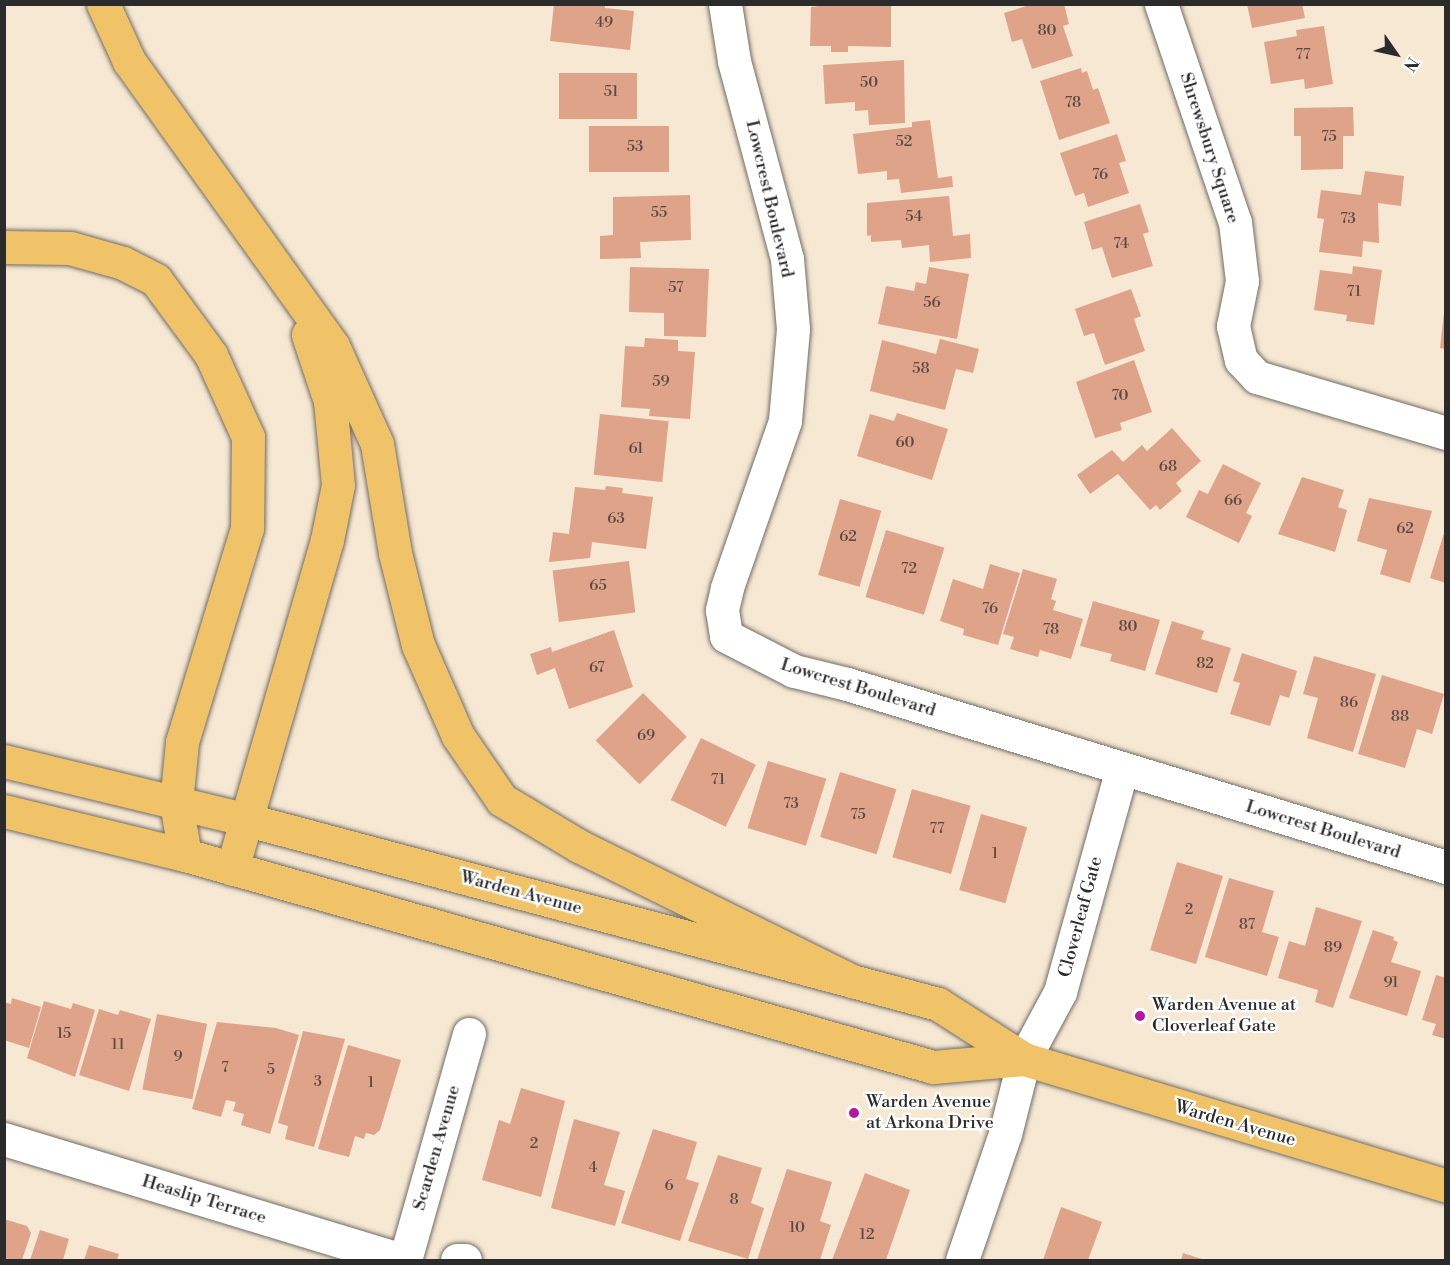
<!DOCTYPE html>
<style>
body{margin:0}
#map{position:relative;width:1450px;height:1265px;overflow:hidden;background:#f6e8d3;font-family:"Libre Bodoni",serif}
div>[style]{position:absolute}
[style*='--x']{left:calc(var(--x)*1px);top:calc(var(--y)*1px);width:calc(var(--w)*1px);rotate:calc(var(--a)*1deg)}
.building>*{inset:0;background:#dea389;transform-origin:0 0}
.roads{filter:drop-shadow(0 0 2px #726d66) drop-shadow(0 0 2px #726d66)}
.minor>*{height:33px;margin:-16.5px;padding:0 16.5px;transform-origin:16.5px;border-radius:16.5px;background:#fff}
.major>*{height:33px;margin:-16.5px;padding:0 16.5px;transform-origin:16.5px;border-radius:16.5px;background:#f1c369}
.highway>*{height:33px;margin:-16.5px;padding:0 16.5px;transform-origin:16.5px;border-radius:16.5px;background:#f1c369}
.dots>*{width:16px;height:16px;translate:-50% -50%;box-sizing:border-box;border:3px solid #fff;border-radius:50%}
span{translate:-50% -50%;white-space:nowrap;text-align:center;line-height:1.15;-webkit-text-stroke:4.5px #fff;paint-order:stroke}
.number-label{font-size:15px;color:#584942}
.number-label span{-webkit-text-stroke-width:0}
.street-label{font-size:18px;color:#2b2b2b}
.poi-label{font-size:18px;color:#2b2b2b}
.left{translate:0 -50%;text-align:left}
.frame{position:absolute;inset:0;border:6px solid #2b2b2b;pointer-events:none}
.north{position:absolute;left:1366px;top:24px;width:60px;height:60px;-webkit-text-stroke:4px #fff;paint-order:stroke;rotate:124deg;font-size:16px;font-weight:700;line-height:24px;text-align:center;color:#2b2b2b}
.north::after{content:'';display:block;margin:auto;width:21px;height:27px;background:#2b2b2b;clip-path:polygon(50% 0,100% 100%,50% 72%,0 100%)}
</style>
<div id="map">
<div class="building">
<div style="clip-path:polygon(554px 4px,605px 4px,605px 8px,634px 11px,630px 50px,550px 41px)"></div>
<div style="clip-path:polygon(834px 4px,891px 4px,891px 47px,848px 46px,848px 52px,831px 52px,831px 46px,810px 46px,811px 7px)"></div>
<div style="clip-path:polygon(1033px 4px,1064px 4px,1069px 24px,1063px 26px,1073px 56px,1032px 69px,1022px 39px,1012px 42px,1004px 13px)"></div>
<div style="clip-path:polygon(1247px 4px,1302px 4px,1305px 18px,1252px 28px)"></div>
<div style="clip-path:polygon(1324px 26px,1333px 84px,1305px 89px,1304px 79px,1271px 84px,1264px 42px,1297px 36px,1296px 30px)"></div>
<div style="clip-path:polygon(904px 60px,905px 123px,869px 125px,868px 110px,855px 111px,855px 102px,825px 104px,823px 65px)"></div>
<div style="clip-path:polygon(1081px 68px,1082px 73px,1087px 71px,1093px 90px,1098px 88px,1110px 123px,1059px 140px,1040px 81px)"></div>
<div style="left:559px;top:73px;width:78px;height:46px"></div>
<div style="clip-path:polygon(1353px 107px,1354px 136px,1343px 136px,1343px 169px,1301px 170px,1301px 136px,1294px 136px,1294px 108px)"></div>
<div style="clip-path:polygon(930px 120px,938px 178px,952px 176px,953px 187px,901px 193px,899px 179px,887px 180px,887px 171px,858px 174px,853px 134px,912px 127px,912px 122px)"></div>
<div style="left:589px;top:126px;width:80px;height:46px"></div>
<div style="clip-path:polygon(1117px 134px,1126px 161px,1119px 163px,1129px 193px,1088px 207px,1084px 193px,1075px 196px,1060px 153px)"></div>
<div style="clip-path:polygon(1365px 171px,1404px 176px,1401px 206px,1378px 203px,1379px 243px,1363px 241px,1362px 257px,1319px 252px,1324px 219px,1317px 218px,1321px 190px,1361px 195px)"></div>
<div style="clip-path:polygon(690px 195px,691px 240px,640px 242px,641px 258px,600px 259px,600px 236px,613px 235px,613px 197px)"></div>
<div style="clip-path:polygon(949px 196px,953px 236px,970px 234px,971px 258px,930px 262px,929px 245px,902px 248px,901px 240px,871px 242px,871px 235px,867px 236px,867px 203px)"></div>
<div style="clip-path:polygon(1140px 204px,1149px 232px,1143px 234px,1153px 266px,1112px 278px,1102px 247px,1092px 250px,1084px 222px)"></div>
<div style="clip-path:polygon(1353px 266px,1382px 270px,1374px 325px,1346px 321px,1347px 315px,1314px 310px,1320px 270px,1352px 274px)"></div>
<div style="clip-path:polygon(630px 267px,709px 269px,706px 337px,664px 336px,664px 313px,629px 312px)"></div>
<div style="clip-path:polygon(929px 267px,969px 274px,957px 339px,878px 324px,886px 286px,914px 291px,916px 282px,926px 284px)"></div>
<div style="clip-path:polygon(1131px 289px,1141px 316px,1134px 319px,1145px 351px,1105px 365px,1094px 333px,1084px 336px,1075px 309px)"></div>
<div style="clip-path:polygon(1444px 313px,1446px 313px,1446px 349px,1440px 348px)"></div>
<div style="clip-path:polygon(645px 338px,678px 340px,678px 351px,695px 352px,690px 419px,649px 416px,650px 409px,621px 407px,625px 346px,644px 347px)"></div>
<div style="clip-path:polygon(940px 339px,979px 349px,973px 373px,956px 369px,945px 410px,870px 391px,882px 340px,936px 354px)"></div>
<div style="clip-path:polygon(1134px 360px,1152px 412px,1120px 423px,1122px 430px,1095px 438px,1076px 382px)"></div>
<div style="clip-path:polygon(897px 413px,948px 429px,932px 480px,857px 456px,870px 414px,894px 421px)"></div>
<div style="left:600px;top:414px;width:69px;height:61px;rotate:6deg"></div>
<div style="clip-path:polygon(1172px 428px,1201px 461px,1176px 483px,1182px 491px,1160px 510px,1156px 505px,1150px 510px,1118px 474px,1090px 494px,1077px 475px,1112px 450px,1123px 462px,1142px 445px,1147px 451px)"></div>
<div style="clip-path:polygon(1223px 464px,1261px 483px,1246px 513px,1252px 516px,1239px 543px,1186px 517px,1199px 490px,1208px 494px)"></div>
<div style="clip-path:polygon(1302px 477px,1344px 490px,1338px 507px,1347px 510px,1335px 552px,1278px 534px)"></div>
<div style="clip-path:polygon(606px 486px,623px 488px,622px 493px,653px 497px,646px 549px,592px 542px,590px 558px,549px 562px,553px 532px,569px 534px,575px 487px,605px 490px)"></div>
<div style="clip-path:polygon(1369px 498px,1432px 511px,1410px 583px,1380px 574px,1387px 550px,1357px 541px)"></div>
<div style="left:840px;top:499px;width:43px;height:79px;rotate:16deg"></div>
<div style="left:886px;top:530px;width:61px;height:70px;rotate:17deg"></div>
<div style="clip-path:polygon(1445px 530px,1446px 530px,1446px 583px,1430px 578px)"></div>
<div style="left:629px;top:561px;width:52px;height:77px;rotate:83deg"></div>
<div style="clip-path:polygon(990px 564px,1020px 573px,998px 645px,963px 635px,964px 629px,940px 621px,953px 579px,983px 589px)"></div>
<div style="clip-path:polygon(1023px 569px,1057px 579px,1051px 599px,1056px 601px,1053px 610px,1083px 619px,1071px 659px,1040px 650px,1038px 657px,1010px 649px,1014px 637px,1003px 634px)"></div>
<div style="clip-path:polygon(1093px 601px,1160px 620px,1145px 671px,1110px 661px,1112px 654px,1080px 646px)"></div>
<div style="clip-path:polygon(1172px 621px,1204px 631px,1201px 639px,1231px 648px,1217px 693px,1155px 674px)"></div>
<div style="clip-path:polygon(614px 630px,633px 687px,569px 709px,555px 668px,537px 675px,530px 654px,551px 647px,552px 652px)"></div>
<div style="clip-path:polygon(1242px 653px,1297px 671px,1289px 698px,1280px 695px,1270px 726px,1230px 714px,1240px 683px,1233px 681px)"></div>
<div style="clip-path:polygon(1314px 656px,1376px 674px,1353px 752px,1307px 738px,1318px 698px,1303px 694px)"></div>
<div style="clip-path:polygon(1382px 675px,1444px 694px,1432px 734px,1417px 729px,1405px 768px,1358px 754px)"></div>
<div style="left:643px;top:693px;width:62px;height:67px;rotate:45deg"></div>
<div style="left:701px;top:738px;width:61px;height:69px;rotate:26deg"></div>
<div style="left:768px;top:761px;width:61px;height:70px;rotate:17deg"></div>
<div style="left:840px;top:772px;width:59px;height:68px;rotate:17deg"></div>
<div style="left:912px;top:789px;width:61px;height:71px;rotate:16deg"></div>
<div style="left:981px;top:814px;width:48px;height:79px;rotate:16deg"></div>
<div style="left:1177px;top:862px;width:48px;height:92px;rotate:17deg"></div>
<div style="clip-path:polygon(1229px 878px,1274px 891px,1262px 932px,1279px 937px,1267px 976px,1205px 957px)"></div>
<div style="clip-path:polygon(1316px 907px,1362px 921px,1333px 1008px,1315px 1002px,1318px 990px,1278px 978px,1289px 941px,1305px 946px)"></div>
<div style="clip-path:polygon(1373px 930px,1394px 937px,1393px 940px,1398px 942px,1391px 962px,1421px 971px,1407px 1016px,1349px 998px)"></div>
<div style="clip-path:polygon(1436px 975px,1446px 978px,1446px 1039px,1432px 1035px,1436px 1024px,1422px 1020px)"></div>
<div style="clip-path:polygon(12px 998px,41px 1007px,29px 1048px,4px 1040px,4px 1002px,11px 1004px)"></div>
<div style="clip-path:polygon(44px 1001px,71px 1009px,73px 1003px,95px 1010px,75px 1077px,27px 1058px)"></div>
<div style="clip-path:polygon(99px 1009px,118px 1015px,120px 1010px,151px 1019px,129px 1091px,79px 1075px)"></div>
<div style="left:157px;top:1014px;width:51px;height:77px;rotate:11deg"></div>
<div style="clip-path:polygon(217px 1022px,276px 1028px,299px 1035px,270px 1134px,241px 1125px,244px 1114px,233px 1111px,236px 1102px,226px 1100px,221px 1117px,192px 1109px)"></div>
<div style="clip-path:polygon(303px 1031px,345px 1039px,314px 1147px,285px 1139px,288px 1126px,278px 1123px)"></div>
<div style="clip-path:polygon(348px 1045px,401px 1060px,380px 1130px,374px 1135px,366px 1133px,364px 1139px,355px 1136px,349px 1157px,318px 1149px)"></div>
<div style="clip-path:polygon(521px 1088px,565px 1101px,541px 1197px,482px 1180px,499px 1120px,510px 1124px)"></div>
<div style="clip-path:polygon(574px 1119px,620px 1132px,604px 1185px,625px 1191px,615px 1226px,551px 1208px)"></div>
<div style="clip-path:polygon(653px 1129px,697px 1142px,686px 1179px,699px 1183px,680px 1241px,621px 1223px)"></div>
<div style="clip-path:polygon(718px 1155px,762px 1168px,751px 1203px,764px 1208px,748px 1259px,688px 1241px)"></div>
<div style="clip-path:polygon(787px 1169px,832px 1182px,820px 1221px,831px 1225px,820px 1260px,757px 1260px)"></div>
<div style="clip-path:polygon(865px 1173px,910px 1190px,886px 1260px,832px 1260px)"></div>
<div style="clip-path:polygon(1061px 1207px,1102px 1222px,1088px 1260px,1043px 1260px)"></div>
<div style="clip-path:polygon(4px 1219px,27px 1226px,31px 1233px,22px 1260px,4px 1260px)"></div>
<div style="clip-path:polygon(40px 1230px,69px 1239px,63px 1260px,30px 1260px)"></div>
<div style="clip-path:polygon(89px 1245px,119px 1254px,117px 1260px,84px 1260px)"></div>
<div style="clip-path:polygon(1183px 1253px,1205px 1260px,1181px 1260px)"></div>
</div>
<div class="roads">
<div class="minor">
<div style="--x:725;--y:4;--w:58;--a:81"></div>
<div style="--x:734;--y:61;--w:205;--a:75"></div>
<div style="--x:787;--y:259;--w:70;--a:85.1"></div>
<div style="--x:793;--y:329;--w:92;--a:95"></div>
<div style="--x:785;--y:421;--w:177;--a:109.2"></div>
<div style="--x:727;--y:588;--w:23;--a:103"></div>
<div style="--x:722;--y:610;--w:26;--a:81"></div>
<div style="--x:726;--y:636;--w:76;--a:27.2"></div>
<div style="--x:794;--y:671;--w:55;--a:13.8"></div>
<div style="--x:847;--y:684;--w:626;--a:16.99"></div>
<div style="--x:1161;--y:4;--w:230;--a:71.3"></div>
<div style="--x:1235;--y:222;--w:59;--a:83.2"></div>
<div style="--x:1242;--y:281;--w:46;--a:101.3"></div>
<div style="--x:1233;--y:326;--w:35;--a:77"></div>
<div style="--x:1241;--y:360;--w:23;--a:47"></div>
<div style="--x:1257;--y:377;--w:197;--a:16.5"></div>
<div style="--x:4;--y:1139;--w:417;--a:16.9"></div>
<div style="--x:405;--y:1260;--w:235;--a:-74.2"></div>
<div style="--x:457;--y:1260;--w:8;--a:0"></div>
<div style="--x:962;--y:1260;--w:133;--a:-71.2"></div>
<div style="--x:1005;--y:1134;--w:77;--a:-75.8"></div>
<div style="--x:1024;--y:1059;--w:76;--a:-61.8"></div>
<div style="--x:1060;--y:992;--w:231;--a:-74.5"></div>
</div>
<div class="major">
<div style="--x:4;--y:761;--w:251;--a:13.6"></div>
<div style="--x:248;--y:820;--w:714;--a:14.93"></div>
<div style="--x:938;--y:1004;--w:102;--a:32.6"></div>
<div style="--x:1024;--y:1059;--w:441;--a:16.7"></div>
<div style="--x:4;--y:811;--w:186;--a:13.7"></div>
<div style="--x:185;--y:855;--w:777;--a:15.82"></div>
<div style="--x:933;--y:1067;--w:91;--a:-5"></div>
</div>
<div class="highway">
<div style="--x:103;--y:4;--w:63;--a:65.5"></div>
<div style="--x:129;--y:61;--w:350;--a:54.4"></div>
<div style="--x:333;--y:346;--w:107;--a:65.8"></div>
<div style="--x:377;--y:444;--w:110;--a:80.6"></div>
<div style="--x:395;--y:553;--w:95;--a:76"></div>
<div style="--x:418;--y:645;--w:99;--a:66.3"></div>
<div style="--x:458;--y:736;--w:78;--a:55.5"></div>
<div style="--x:502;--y:800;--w:90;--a:30.9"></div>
<div style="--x:579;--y:846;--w:305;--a:26.3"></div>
<div style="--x:4;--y:247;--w:66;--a:0.9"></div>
<div style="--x:70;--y:248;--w:55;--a:15.8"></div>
<div style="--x:123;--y:263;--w:37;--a:27"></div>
<div style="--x:156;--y:280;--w:93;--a:53.7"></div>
<div style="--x:211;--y:355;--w:90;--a:65.7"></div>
<div style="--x:248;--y:437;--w:91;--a:90.6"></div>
<div style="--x:247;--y:528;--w:224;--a:106.9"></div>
<div style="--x:182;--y:742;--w:61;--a:95.6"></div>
<div style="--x:176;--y:803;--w:53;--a:80.2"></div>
<div style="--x:232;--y:869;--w:342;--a:-73.9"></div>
<div style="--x:327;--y:540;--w:56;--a:-78.7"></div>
<div style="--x:338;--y:485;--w:84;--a:-95.4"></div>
<div style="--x:330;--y:401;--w:70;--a:-108.4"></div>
</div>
</div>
<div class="dots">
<div style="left:1140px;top:1016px;background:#b5179e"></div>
<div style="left:854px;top:1113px;background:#b5179e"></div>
</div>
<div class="number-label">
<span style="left:604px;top:23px">49</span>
<span style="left:1047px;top:31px">80</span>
<span style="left:1303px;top:55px">77</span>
<span style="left:869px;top:83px">50</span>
<span style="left:611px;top:92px">51</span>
<span style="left:1073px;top:103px">78</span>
<span style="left:1329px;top:137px">75</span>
<span style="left:904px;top:142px">52</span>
<span style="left:635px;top:147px">53</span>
<span style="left:1100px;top:175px">76</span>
<span style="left:659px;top:213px">55</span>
<span style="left:914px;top:217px">54</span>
<span style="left:1348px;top:219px">73</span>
<span style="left:1121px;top:244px">74</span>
<span style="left:676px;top:288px">57</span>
<span style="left:1354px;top:292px">71</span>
<span style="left:932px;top:303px">56</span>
<span style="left:921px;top:369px">58</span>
<span style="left:661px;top:382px">59</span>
<span style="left:1120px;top:396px">70</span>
<span style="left:905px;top:443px">60</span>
<span style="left:636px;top:449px">61</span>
<span style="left:1168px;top:467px">68</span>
<span style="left:1233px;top:501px">66</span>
<span style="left:616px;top:519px">63</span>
<span style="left:1405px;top:529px">62</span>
<span style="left:848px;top:537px">62</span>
<span style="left:909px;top:569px">72</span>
<span style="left:598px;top:586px">65</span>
<span style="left:990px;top:609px">76</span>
<span style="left:1128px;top:627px">80</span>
<span style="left:1051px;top:630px">78</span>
<span style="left:1205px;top:664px">82</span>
<span style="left:597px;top:668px">67</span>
<span style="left:1349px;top:703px">86</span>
<span style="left:1400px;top:717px">88</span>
<span style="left:646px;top:736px">69</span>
<span style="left:718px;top:780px">71</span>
<span style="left:791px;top:804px">73</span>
<span style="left:858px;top:815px">75</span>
<span style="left:937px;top:829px">77</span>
<span style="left:995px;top:854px">1</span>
<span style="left:1189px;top:910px">2</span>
<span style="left:1247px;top:925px">87</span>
<span style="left:1333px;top:948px">89</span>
<span style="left:1391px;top:983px">91</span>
<span style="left:64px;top:1034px">15</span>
<span style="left:118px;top:1045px">11</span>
<span style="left:178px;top:1057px">9</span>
<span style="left:225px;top:1068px">7</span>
<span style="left:271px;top:1070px">5</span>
<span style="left:318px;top:1082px">3</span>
<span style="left:371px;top:1083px">1</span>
<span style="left:534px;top:1144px">2</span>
<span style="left:593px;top:1168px">4</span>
<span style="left:669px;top:1186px">6</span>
<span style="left:734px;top:1200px">8</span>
<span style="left:797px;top:1228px">10</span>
<span style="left:867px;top:1235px">12</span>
</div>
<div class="street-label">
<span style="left:1209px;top:148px;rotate:72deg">Shrewsbury Square</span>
<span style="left:769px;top:199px;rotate:77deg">Lowcrest Boulevard</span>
<span style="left:858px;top:688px;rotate:17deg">Lowcrest Boulevard</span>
<span style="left:1323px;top:830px;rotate:17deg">Lowcrest Boulevard</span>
<span style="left:521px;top:893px;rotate:15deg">Warden Avenue</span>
<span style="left:1081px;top:917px;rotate:-75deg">Cloverleaf Gate</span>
<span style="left:1235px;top:1124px;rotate:16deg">Warden Avenue</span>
<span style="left:437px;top:1148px;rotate:-74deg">Scarden Avenue</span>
<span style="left:204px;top:1200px;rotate:17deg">Heaslip Terrace</span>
</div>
<div class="poi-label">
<span class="left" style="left:1152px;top:1016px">Warden Avenue at<br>Cloverleaf Gate</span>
<span class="left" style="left:866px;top:1113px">Warden Avenue<br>at Arkona Drive</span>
</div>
<div class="frame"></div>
<div class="north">N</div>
</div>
